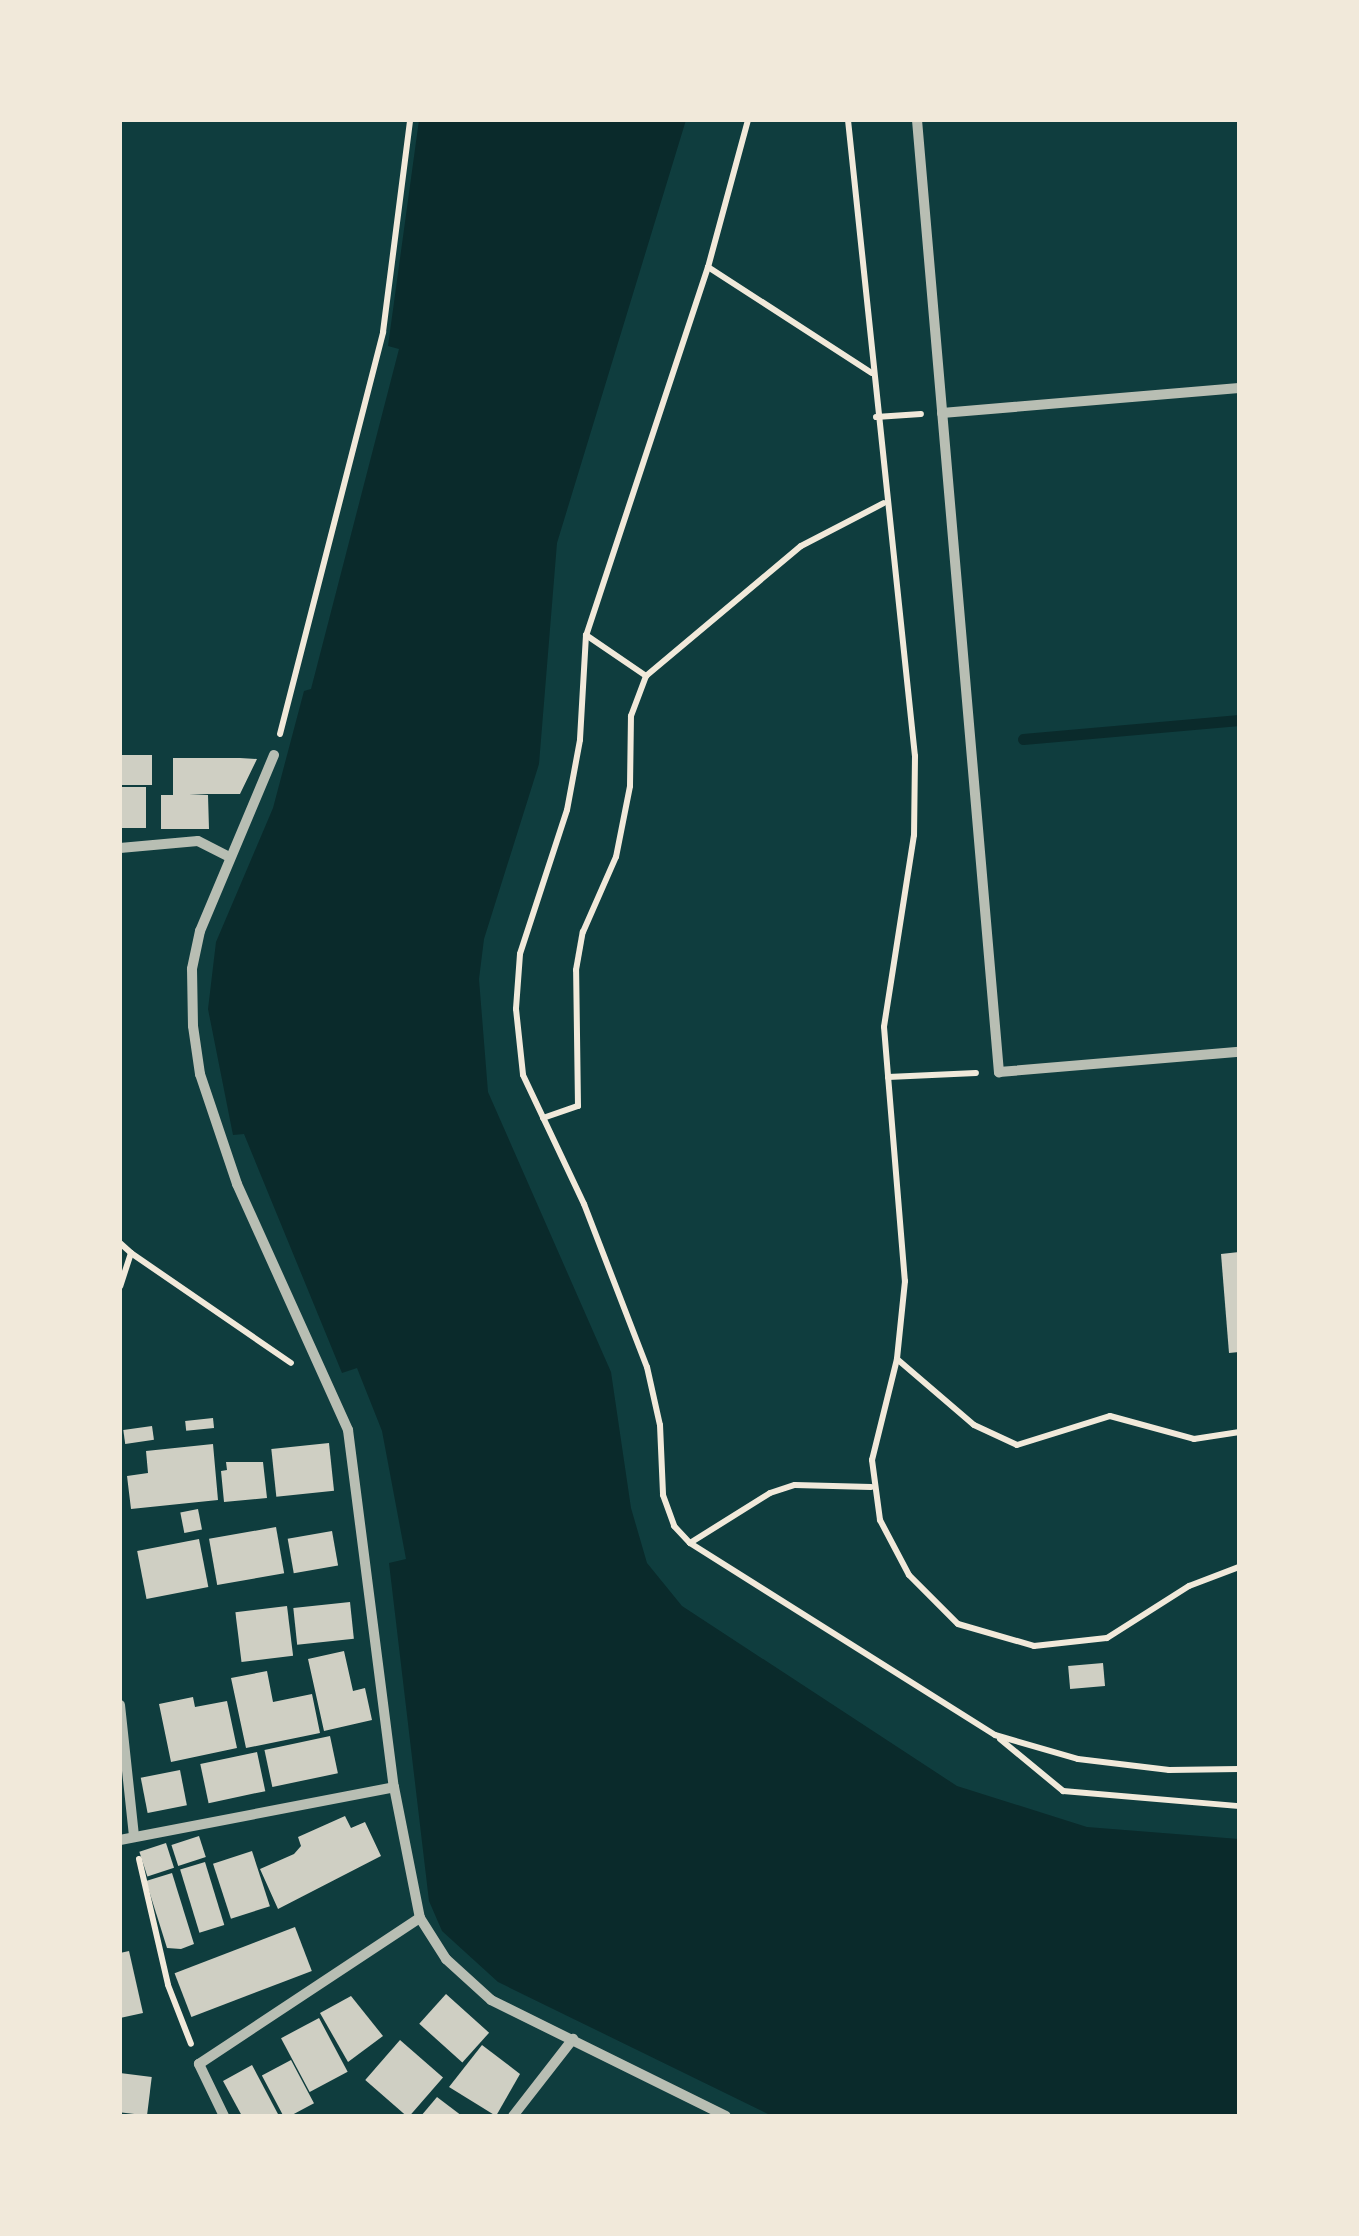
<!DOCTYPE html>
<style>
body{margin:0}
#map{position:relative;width:1359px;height:2236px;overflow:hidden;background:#0f3d3e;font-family:Jost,sans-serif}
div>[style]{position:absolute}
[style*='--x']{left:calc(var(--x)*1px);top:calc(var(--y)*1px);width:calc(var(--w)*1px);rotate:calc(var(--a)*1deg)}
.water>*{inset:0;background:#0a2a2b}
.stream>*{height:11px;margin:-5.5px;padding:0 5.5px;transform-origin:5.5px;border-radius:5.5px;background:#0a2a2b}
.building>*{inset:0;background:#cfcfc3;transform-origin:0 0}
.path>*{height:6px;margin:-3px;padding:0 3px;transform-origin:3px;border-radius:3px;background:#f1e9da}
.minor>*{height:10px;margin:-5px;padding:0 5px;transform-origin:5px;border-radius:5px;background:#b8beb3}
span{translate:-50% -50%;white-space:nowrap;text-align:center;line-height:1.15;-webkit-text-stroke:10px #f1e9da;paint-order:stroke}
.frame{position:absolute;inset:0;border:122px solid #f1e9da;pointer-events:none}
</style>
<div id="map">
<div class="water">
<div style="clip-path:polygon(419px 120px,686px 120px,557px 543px,539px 764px,484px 939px,479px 979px,488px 1092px,611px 1372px,631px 1508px,647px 1563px,682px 1606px,957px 1786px,1087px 1827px,1239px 1839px,1239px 2116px,772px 2116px,498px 1982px,442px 1931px,429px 1901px,389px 1563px,406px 1559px,382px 1431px,357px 1368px,342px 1373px,244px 1134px,233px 1135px,208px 1009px,216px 942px,273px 808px,304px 691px,311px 689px,399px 349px,388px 346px)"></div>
</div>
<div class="stream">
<div style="--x:1023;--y:739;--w:217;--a:-5"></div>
</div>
<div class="building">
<div style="left:120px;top:755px;width:32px;height:30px"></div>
<div style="clip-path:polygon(173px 758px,240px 758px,257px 759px,240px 794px,189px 794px,208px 795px,209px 829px,161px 829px,161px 795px,173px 795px)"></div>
<div style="left:120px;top:787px;width:26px;height:41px"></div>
<div style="clip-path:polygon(1239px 1252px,1239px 1352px,1229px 1353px,1221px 1254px)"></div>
<div style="left:213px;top:1418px;width:10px;height:28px;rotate:84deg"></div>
<div style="left:152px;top:1426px;width:14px;height:29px;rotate:82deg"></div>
<div style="left:329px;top:1443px;width:48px;height:58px;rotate:84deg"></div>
<div style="clip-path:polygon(213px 1444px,218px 1500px,131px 1509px,127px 1476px,148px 1473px,146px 1451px)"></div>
<div style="clip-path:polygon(226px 1462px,263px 1462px,267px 1498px,224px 1502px,221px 1471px,227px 1470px)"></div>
<div style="left:198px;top:1509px;width:21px;height:18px;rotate:79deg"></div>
<div style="left:276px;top:1527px;width:47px;height:68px;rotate:80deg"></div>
<div style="left:332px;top:1531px;width:35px;height:45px;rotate:80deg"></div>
<div style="left:199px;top:1539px;width:49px;height:63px;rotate:79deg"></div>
<div style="left:350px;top:1602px;width:37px;height:57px;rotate:84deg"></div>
<div style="left:287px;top:1606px;width:50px;height:52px;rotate:83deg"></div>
<div style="clip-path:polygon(344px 1651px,353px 1691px,365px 1688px,372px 1720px,324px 1731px,308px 1659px)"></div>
<div style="left:1103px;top:1663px;width:23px;height:35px;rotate:85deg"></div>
<div style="clip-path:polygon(267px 1671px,273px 1702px,312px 1694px,320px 1733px,246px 1748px,231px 1678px)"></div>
<div style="clip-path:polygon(193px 1697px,195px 1707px,227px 1701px,237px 1748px,171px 1762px,159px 1704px)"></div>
<div style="left:330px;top:1736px;width:38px;height:67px;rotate:78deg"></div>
<div style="left:257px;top:1752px;width:40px;height:58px;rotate:78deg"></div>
<div style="left:180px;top:1770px;width:36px;height:40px;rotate:79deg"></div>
<div style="clip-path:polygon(345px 1816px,351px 1828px,365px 1822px,381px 1856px,278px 1909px,260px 1869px,294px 1854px,301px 1846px,298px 1837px)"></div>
<div style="left:199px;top:1836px;width:22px;height:29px;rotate:72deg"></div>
<div style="left:166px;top:1843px;width:26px;height:28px;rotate:72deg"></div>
<div style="left:252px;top:1851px;width:58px;height:41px;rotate:72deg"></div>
<div style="left:205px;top:1862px;width:66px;height:26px;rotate:73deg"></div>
<div style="clip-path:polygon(172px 1873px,194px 1944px,181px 1949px,167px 1948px,146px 1881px)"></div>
<div style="left:295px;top:1927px;width:47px;height:129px;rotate:69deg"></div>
<div style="clip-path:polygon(129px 1951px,143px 2013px,120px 2018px,120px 1953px)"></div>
<div style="left:446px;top:1994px;width:58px;height:40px;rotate:42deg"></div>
<div style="clip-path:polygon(351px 1996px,383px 2036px,348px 2062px,320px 2013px)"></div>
<div style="left:319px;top:2018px;width:61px;height:43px;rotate:62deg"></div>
<div style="left:400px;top:2040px;width:57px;height:53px;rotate:41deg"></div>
<div style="clip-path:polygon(482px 2045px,520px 2074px,496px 2116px,449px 2087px)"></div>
<div style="left:291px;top:2060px;width:49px;height:33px;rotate:62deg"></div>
<div style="clip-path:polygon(252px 2065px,279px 2116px,242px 2116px,223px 2081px)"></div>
<div style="left:120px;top:2073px;width:32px;height:39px;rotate:7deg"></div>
<div style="clip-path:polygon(437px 2097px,462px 2116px,421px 2116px)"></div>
</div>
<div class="path">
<div style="--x:748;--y:120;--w:152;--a:105.2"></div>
<div style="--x:708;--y:267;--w:388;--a:108.3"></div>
<div style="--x:586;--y:635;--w:105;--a:93.3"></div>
<div style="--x:580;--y:740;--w:71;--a:100.5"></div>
<div style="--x:567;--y:810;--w:151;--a:108.1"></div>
<div style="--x:520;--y:954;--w:55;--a:94.2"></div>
<div style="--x:516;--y:1009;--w:66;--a:83.9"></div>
<div style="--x:523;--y:1075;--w:143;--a:64.7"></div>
<div style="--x:584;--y:1204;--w:175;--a:68.9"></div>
<div style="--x:647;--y:1367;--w:59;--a:77.4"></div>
<div style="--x:660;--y:1425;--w:70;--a:87.5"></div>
<div style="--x:663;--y:1495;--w:33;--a:70"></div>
<div style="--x:674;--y:1526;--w:23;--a:47"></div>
<div style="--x:690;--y:1543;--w:360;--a:32.2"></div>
<div style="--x:995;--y:1735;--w:86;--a:16.1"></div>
<div style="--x:1078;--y:1759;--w:92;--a:6.9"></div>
<div style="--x:1169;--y:1770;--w:70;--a:-0.8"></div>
<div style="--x:848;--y:120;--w:640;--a:83.99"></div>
<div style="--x:915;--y:756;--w:79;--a:90.7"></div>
<div style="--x:914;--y:835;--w:194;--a:98.9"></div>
<div style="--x:884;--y:1027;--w:255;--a:85.3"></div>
<div style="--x:905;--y:1281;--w:78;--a:95.9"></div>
<div style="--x:897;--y:1359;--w:104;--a:103.9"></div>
<div style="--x:872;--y:1460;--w:61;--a:82.4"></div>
<div style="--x:880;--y:1520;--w:62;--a:62.2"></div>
<div style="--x:909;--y:1575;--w:69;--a:45"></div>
<div style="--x:958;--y:1624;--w:79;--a:16.1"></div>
<div style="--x:1034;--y:1646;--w:73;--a:-6.3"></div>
<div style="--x:1107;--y:1638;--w:97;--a:-32.4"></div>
<div style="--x:1189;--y:1586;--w:53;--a:-20.8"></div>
<div style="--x:708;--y:267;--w:195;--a:32.9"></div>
<div style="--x:876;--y:417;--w:45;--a:-3.8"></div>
<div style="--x:586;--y:635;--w:73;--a:34.3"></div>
<div style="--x:280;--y:734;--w:415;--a:-75.6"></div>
<div style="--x:383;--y:332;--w:214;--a:-82.7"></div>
<div style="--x:888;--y:1077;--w:88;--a:-2.6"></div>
<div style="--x:543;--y:1118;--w:37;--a:-19"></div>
<div style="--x:578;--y:1106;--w:136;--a:-90.8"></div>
<div style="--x:576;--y:970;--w:39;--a:-80"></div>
<div style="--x:583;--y:932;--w:82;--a:-66.3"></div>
<div style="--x:616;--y:857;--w:72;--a:-78.8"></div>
<div style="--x:630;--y:786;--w:70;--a:-89.2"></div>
<div style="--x:631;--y:716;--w:43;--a:-69.4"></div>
<div style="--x:646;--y:676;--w:202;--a:-40"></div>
<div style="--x:801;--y:546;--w:93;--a:-27.4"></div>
<div style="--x:120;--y:1243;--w:15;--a:42"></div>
<div style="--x:131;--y:1253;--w:35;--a:108"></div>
<div style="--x:131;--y:1253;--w:194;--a:34.5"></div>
<div style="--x:897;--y:1359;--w:101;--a:40.6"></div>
<div style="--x:974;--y:1425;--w:47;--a:24.9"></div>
<div style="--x:1017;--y:1445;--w:97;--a:-17.3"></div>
<div style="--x:1110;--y:1416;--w:87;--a:15.3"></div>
<div style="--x:1194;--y:1439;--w:46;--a:-8.8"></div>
<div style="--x:690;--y:1543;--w:94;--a:-32"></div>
<div style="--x:770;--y:1493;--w:26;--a:-18"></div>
<div style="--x:795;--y:1485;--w:76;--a:1.5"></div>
<div style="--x:1000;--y:1739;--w:82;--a:39.5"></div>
<div style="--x:1063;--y:1791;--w:177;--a:4.9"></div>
<div style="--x:139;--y:1859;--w:129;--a:77"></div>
<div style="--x:168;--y:1985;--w:63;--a:68.7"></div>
</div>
<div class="minor">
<div style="--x:917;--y:120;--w:956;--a:85.08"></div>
<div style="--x:999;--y:1072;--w:241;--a:-4.8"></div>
<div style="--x:942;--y:413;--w:298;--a:-4.8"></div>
<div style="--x:274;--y:755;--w:191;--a:112.8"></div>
<div style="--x:200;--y:931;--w:39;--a:102"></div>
<div style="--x:192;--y:969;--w:57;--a:89"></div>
<div style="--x:193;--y:1026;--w:49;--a:81.7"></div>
<div style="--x:200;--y:1074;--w:116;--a:71.4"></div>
<div style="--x:237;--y:1184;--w:270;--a:65.7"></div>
<div style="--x:348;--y:1430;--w:360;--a:82.7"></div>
<div style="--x:394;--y:1787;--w:134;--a:78.8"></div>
<div style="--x:420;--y:1918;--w:49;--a:57.6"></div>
<div style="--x:446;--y:1959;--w:61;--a:42.3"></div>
<div style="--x:491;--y:2000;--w:262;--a:26.3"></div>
<div style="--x:120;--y:848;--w:78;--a:-5.1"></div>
<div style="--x:198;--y:841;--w:35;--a:27"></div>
<div style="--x:120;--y:1705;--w:131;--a:83.9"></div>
<div style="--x:120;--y:1840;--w:279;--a:-10.9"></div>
<div style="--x:224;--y:2116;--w:58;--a:-115.7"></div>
<div style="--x:199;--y:2064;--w:265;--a:-33.5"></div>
<div style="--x:513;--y:2116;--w:98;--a:-52.1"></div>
</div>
<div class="frame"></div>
</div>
